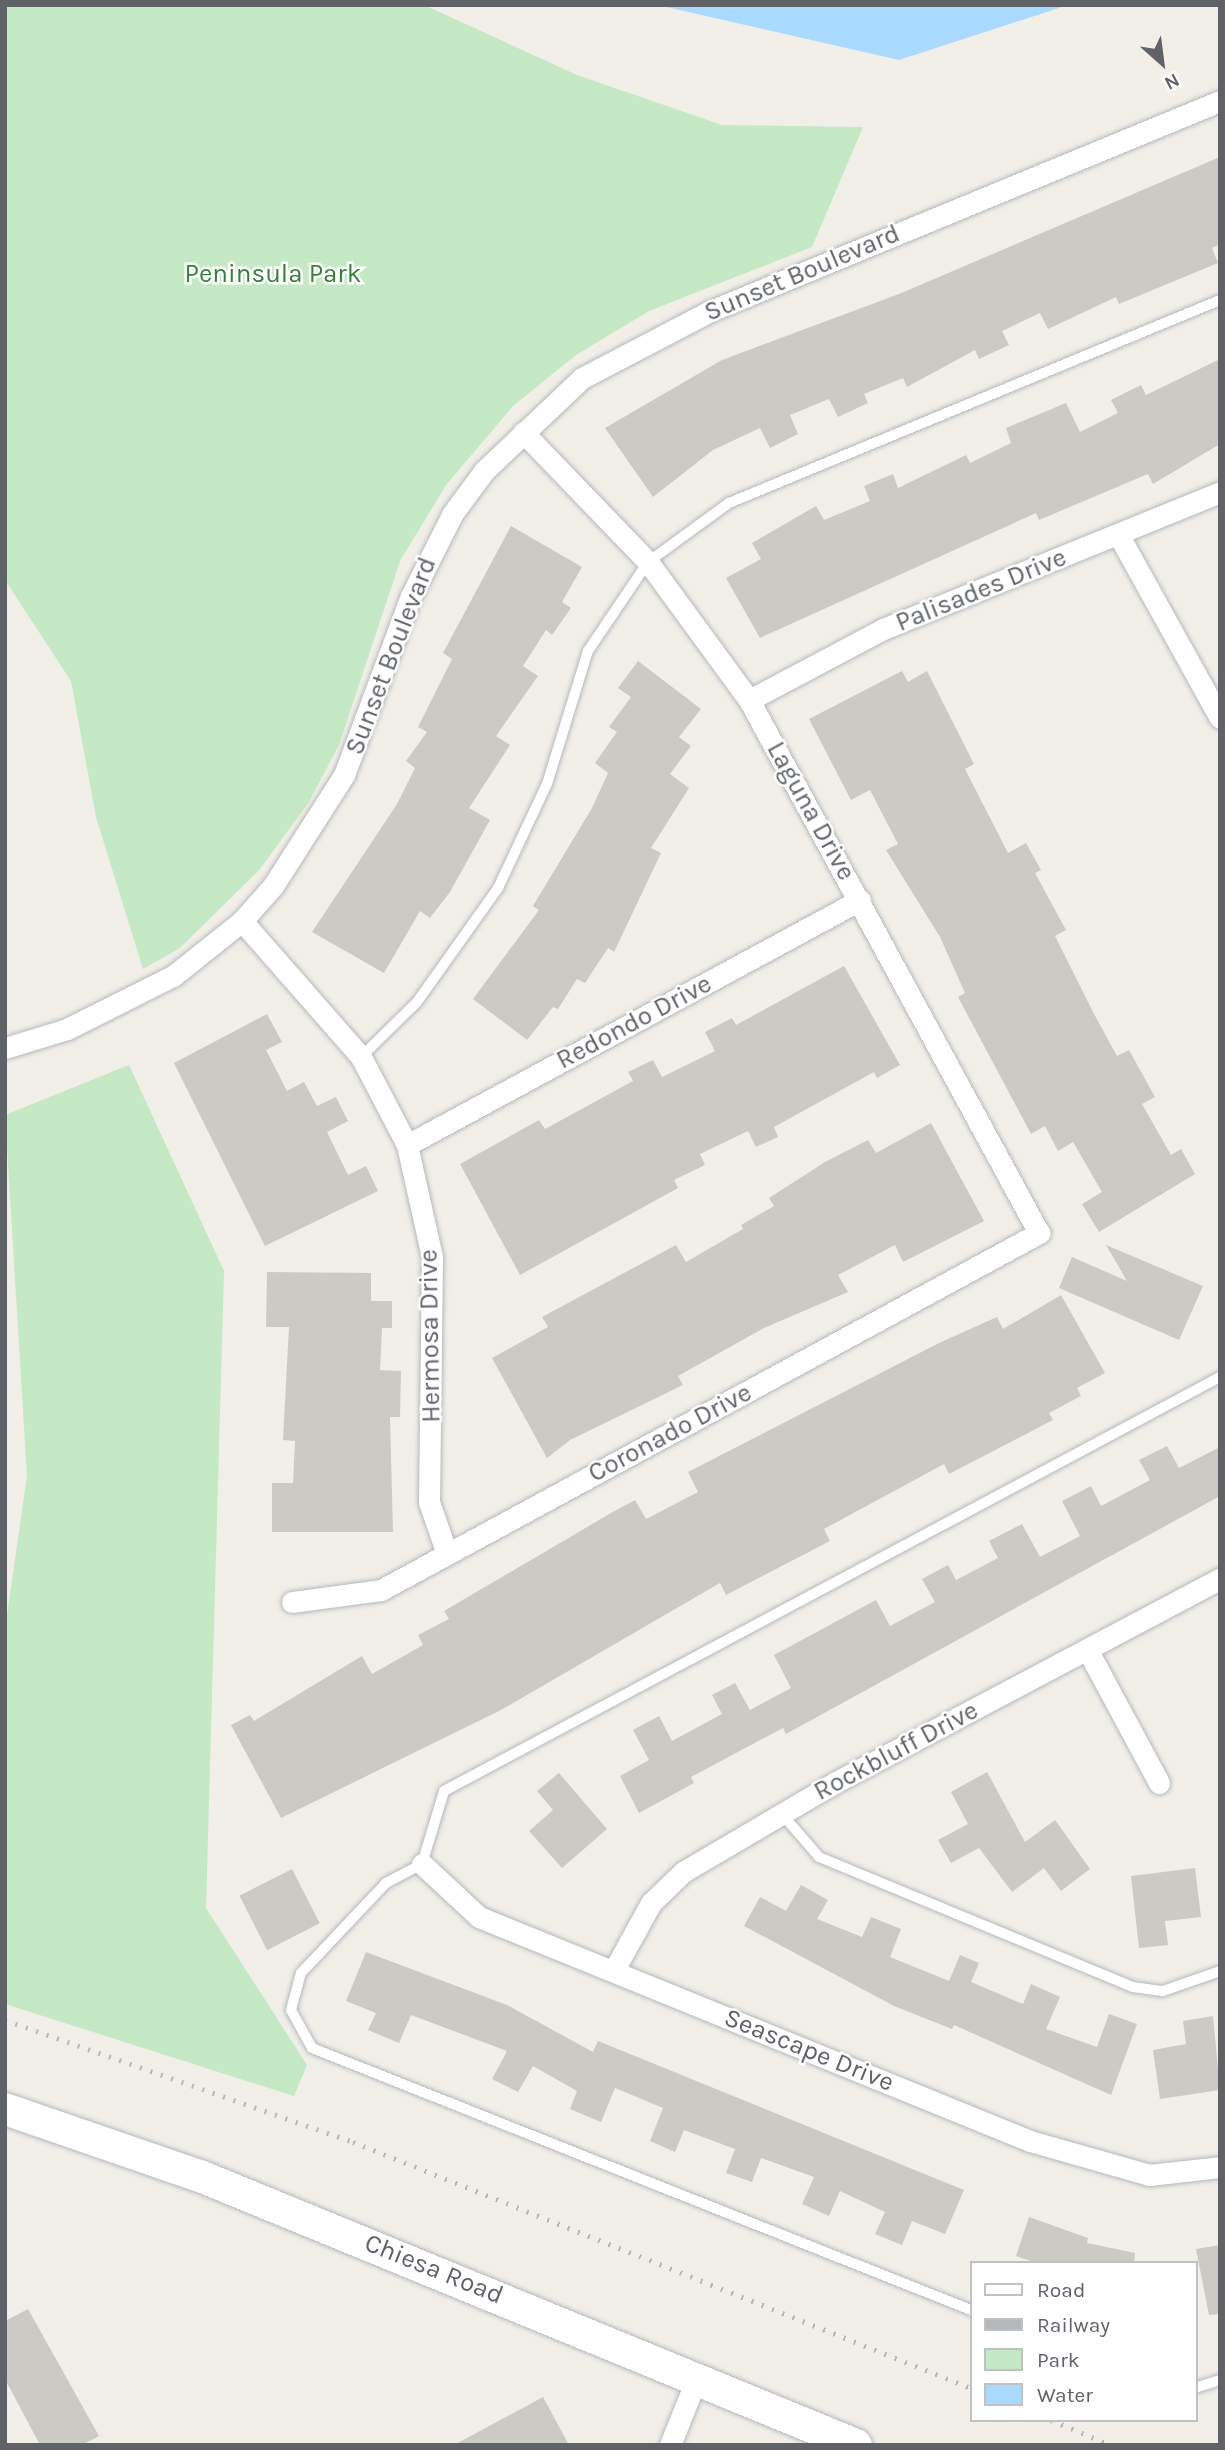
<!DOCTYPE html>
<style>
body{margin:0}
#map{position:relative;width:1225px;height:2450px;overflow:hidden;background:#f1efe8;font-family:Karla,sans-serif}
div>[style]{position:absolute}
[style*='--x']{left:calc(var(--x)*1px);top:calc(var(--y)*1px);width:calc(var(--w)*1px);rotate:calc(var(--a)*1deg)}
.green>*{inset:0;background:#c5e8c5}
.water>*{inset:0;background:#aadaff}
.building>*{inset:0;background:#cccac5;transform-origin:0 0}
.roads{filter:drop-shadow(0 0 2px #b5b8bc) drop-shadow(0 0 2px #b5b8bc)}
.lane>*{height:10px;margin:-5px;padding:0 5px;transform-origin:5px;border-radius:5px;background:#fff}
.street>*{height:21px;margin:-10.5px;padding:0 10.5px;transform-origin:10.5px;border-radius:10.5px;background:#fff}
.secondary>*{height:32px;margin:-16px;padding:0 16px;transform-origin:16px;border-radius:16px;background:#fff}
.rail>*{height:5px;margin-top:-2.5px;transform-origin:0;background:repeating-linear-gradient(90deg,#b6b7b8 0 2px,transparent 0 11px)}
span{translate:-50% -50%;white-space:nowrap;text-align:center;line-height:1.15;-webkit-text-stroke:5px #fff;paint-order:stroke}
.street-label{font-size:26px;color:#5f6368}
.park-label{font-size:26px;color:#348238}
.frame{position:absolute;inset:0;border:7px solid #5f6368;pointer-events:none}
.legend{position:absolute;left:970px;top:2261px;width:228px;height:161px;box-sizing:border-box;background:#fff;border:2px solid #bfc1c3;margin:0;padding:9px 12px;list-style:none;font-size:21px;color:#5f6368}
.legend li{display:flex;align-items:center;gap:14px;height:35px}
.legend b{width:35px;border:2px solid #bfc1c3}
.north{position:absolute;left:1127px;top:28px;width:70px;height:70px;-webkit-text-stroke:5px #fff;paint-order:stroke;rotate:152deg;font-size:19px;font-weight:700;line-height:28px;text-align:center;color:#5f6368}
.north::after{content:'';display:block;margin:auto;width:24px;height:32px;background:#5f6368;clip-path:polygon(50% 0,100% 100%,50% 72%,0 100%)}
</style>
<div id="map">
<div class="green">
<div style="clip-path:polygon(5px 5px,424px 5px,577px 75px,722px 125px,863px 127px,812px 247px,649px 311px,576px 355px,513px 406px,446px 485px,400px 561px,339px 745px,309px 802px,260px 869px,180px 948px,143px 969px,96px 817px,71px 681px,5px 580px)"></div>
<div style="clip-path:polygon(129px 1065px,224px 1271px,206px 1908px,307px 2065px,294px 2096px,5px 2004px,5px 1629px,27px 1476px,5px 1115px)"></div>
</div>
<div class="water">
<div style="clip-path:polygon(658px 5px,1068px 5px,899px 60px)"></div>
</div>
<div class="building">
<div style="clip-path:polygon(1220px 157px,1220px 244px,1212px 248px,1218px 263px,1119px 304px,1116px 297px,1048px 329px,1040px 313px,1002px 331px,1009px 345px,979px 359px,975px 350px,907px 387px,903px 378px,864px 394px,868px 403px,838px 417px,829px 399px,790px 415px,798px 434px,770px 448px,760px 428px,713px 450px,653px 497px,605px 428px,722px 360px,899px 294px)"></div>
<div style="clip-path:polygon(1220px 359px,1220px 444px,1153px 484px,1148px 474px,1039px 520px,1036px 513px,760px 638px,726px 578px,761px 559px,752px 543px,816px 506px,824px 520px,870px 501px,864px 486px,893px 474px,898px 488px,966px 455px,970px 463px,1011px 443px,1006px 428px,1066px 403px,1080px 432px,1118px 413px,1111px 400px,1141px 385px,1146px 395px)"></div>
<div style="clip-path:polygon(511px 526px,582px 567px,562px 602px,571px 608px,552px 635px,546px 630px,523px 666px,538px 676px,496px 736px,510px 745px,469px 808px,490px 820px,450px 892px,430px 918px,420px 911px,384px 973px,312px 932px,397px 804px,415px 768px,406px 761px,427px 732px,418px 727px,452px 659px,443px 653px)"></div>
<div style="clip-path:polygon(638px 661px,701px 709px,679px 737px,691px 746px,670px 774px,689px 788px,651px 848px,661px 853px,614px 952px,608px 948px,585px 983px,577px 979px,558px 1009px,553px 1007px,527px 1040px,473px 999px,539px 910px,533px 906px,592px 808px,608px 773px,595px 763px,617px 732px,609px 727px,631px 697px,618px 688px)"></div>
<div style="clip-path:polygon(902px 671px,908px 682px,927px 671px,974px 764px,965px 769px,1008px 853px,1026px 843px,1041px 870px,1035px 873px,1066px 930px,1055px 936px,1093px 1012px,1117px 1056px,1129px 1050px,1155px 1097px,1142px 1104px,1171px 1155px,1181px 1149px,1195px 1174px,1099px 1232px,1082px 1204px,1102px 1192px,1073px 1142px,1058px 1151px,1045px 1126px,1031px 1134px,958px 997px,965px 993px,940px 937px,886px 850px,898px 844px,870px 790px,851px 800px,809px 719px)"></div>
<div style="clip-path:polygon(844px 966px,900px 1065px,877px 1078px,874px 1072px,774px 1127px,778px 1137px,756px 1147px,748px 1131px,700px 1154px,705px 1165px,674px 1180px,678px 1188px,520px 1275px,460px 1164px,539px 1120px,545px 1129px,633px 1081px,628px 1072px,653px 1060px,662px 1077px,715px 1051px,705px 1032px,732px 1018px,736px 1025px)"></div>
<div style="clip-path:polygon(267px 1014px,282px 1042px,266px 1050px,287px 1091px,304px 1082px,317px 1106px,336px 1097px,348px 1121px,327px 1132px,348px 1175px,366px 1166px,378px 1191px,265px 1246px,174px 1063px)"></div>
<div style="clip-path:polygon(931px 1123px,984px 1221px,903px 1262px,895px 1245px,838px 1275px,848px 1292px,764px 1328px,678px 1376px,683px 1385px,570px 1440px,547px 1458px,492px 1358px,548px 1327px,542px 1317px,676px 1245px,686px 1262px,743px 1229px,741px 1225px,774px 1206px,769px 1198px,825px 1162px,868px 1140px,876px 1153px)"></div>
<div style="clip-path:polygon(1106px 1245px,1203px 1286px,1179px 1340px,1059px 1288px,1072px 1257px,1127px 1281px)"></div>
<div style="clip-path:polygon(267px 1272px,371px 1273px,371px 1301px,392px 1301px,392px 1328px,382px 1328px,380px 1370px,401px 1371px,400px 1417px,390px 1417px,393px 1532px,272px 1532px,272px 1483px,293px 1483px,295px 1441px,283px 1440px,289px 1327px,266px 1327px)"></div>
<div style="clip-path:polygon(1061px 1295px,1105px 1373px,1077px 1388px,1081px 1396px,1049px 1413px,1053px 1420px,949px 1474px,944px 1464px,824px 1529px,830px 1541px,726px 1595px,720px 1583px,501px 1710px,281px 1818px,231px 1725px,250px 1715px,254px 1721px,362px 1656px,372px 1674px,423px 1645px,418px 1635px,449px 1619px,444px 1611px,611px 1513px,635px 1500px,646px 1519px,698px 1492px,688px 1472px,939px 1343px,997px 1317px,1003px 1329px)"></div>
<div style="clip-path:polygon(1167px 1446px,1179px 1468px,1220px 1447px,1220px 1496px,786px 1734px,783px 1728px,691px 1777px,694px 1783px,639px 1813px,620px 1776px,649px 1760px,633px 1730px,659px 1716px,672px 1741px,722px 1714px,712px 1695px,735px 1683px,750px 1710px,791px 1688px,774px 1655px,876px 1600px,890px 1626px,935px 1602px,922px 1579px,948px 1565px,956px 1580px,998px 1558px,989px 1541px,1022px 1524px,1040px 1557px,1080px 1536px,1062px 1501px,1091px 1486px,1101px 1506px,1150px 1480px,1139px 1460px)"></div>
<div style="clip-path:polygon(987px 1772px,1025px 1842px,1055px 1820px,1090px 1869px,1061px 1891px,1044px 1868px,1012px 1892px,979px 1848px,951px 1863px,938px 1840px,968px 1824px,951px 1792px)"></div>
<div style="clip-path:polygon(559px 1773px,607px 1829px,562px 1868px,529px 1831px,553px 1810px,537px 1791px)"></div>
<div style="clip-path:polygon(1195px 1868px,1201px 1917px,1165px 1921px,1168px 1945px,1139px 1948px,1131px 1876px)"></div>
<div style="left:292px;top:1869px;width:61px;height:59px;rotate:63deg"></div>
<div style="clip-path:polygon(801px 1885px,828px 1900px,817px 1919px,862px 1937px,871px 1917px,901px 1929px,890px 1957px,949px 1981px,960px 1955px,979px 1963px,971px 1982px,1023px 2004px,1031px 1984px,1060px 1997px,1046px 2029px,1097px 2047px,1109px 2014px,1137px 2024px,1111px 2095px,954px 2025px,952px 2029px,894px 2006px,744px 1926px,760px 1897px,786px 1911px)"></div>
<div style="clip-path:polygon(366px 1952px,507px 2005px,593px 2052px,598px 2041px,964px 2190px,945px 2234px,912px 2221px,902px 2245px,875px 2234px,885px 2212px,840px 2191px,829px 2216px,802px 2204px,814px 2177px,761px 2158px,752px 2182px,726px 2173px,735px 2149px,684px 2130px,675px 2152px,650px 2141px,663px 2108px,615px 2088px,601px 2122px,570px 2109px,577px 2091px,533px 2066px,518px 2092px,492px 2079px,507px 2051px,411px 2015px,399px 2043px,368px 2030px,376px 2013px,346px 2001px)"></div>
<div style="clip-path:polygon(1213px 2016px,1220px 2090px,1160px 2099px,1153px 2050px,1186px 2044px,1183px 2021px)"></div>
<div style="clip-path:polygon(1029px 2217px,1088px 2238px,1087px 2243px,1135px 2253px,1134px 2263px,1037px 2263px,1016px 2256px)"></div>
<div style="clip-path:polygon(1220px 2245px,1220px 2314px,1209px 2315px,1196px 2249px)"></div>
<div style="clip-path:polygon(28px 2309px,99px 2436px,82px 2445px,40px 2445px,5px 2379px,5px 2321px)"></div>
<div style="clip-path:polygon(543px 2397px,569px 2445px,454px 2445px)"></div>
</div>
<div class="roads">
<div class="lane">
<div style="--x:361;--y:1057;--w:78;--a:-44.5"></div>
<div style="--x:417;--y:1002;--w:140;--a:-54.6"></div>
<div style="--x:498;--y:888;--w:115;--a:-64.8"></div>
<div style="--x:547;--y:784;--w:139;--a:-72.9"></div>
<div style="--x:588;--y:651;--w:107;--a:-56"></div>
<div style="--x:648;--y:562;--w:100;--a:-36.1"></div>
<div style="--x:729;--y:503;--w:531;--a:-22.46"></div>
<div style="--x:782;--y:1814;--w:57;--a:49.3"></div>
<div style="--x:819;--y:1857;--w:340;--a:22.5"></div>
<div style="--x:1133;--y:1987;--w:30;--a:8"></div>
<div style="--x:1163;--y:1991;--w:60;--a:-19.3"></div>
<div style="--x:971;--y:2310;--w:709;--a:-158.32"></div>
<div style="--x:312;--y:2048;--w:43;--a:-118.9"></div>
<div style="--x:291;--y:2010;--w:38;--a:-75"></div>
<div style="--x:301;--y:1973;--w:124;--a:-46.6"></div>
<div style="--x:386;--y:1883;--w:41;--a:-27.8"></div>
<div style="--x:422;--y:1864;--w:76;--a:-73.2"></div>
<div style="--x:444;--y:1791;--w:880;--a:-28.08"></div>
<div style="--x:1195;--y:2388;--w:26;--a:-18"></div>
</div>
<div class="street">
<div style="--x:1118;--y:534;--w:210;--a:61"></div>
<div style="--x:749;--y:700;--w:152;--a:-27.9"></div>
<div style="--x:883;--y:629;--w:364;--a:-22.1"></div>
<div style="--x:242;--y:921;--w:181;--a:48.8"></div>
<div style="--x:361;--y:1057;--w:99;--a:62.4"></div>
<div style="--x:407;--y:1145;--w:115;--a:77.4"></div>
<div style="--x:432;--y:1257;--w:245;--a:90.7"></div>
<div style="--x:429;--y:1502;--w:55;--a:70.9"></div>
<div style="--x:5;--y:1048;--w:65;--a:-17"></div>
<div style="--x:67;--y:1029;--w:119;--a:-26.6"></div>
<div style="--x:173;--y:976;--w:88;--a:-38.6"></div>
<div style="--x:242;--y:921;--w:47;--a:-48.5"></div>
<div style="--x:273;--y:886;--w:132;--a:-57.4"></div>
<div style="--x:344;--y:775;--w:191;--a:-69.5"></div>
<div style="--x:411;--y:596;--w:93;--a:-63.2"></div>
<div style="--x:453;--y:513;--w:52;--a:-53.6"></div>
<div style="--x:484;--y:471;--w:135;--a:-43.5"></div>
<div style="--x:582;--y:378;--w:142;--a:-27.6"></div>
<div style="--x:708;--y:312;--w:554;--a:-22.4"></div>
<div style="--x:407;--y:1145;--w:515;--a:-28.41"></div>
<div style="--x:292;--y:1602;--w:90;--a:-7.7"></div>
<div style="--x:381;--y:1590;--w:749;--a:-28.48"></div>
<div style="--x:1039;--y:1233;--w:607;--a:-118.55"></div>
<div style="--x:749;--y:700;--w:171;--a:-126.2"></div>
<div style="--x:648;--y:562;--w:180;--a:-133.9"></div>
<div style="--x:1088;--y:1651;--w:150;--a:61.7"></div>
<div style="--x:422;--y:1864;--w:78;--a:42.9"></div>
<div style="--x:479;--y:1917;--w:595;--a:22.12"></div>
<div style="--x:1030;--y:2141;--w:124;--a:15.9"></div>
<div style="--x:1149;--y:2175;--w:71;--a:-6.4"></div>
<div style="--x:614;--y:1970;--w:77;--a:-61.1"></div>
<div style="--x:651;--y:1903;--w:45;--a:-44.1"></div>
<div style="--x:683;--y:1872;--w:175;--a:-30.5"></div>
<div style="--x:834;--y:1783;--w:437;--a:-27.9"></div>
<div style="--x:670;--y:2445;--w:75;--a:-68.2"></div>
</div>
<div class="secondary">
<div style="--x:5;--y:2109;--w:206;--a:19"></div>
<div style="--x:200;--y:2176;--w:709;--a:22.3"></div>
</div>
</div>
<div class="rail">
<div style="--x:5;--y:2020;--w:369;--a:19.3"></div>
<div style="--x:353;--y:2142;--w:665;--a:21.71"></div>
<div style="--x:1051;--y:2420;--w:65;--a:22.6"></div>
</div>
<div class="street-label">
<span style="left:802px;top:273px;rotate:-23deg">Sunset Boulevard</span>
<span style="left:981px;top:590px;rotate:-22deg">Palisades Drive</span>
<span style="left:391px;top:656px;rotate:-69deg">Sunset Boulevard</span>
<span style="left:811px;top:811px;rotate:61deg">Laguna Drive</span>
<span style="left:634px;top:1022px;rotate:-28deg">Redondo Drive</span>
<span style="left:430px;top:1336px;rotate:-91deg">Hermosa Drive</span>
<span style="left:670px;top:1433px;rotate:-28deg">Coronado Drive</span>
<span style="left:896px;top:1751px;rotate:-28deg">Rockbluff Drive</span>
<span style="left:809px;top:2050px;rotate:22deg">Seascape Drive</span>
<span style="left:434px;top:2269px;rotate:22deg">Chiesa Road</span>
</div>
<div class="park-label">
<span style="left:273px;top:274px">Peninsula Park</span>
</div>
<div class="frame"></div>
<ul class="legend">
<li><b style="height:9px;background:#fff"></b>Road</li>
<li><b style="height:9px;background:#b6b7b8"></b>Railway</li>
<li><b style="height:19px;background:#c5e8c5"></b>Park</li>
<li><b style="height:19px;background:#aadaff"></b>Water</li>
</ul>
<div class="north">N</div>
</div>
